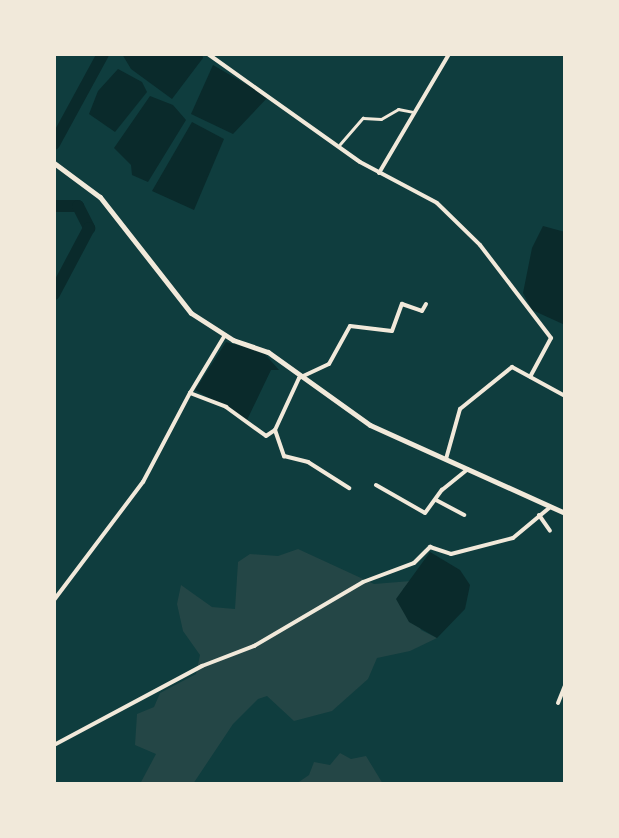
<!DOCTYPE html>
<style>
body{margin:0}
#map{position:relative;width:619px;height:838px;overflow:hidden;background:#0f3d3e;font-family:Figtree,sans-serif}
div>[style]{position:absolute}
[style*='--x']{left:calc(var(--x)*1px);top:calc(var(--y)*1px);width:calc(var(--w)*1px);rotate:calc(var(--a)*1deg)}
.green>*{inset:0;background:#244646}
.water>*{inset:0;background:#0a2a2b}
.river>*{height:12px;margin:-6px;padding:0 6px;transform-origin:6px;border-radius:6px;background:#0a2a2b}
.pedestrian>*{height:3px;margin:-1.5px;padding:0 1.5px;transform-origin:1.5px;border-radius:1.5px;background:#f1e9da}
.minor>*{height:4px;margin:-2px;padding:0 2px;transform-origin:2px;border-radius:2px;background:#f1e9da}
.primary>*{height:5px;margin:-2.5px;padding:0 2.5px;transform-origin:2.5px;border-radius:2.5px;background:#f1e9da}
span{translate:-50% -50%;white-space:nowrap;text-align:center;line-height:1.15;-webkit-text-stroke:4.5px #f1e9da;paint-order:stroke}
.frame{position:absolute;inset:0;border:56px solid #f1e9da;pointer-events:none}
</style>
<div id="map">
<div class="green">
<div style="clip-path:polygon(298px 549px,374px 584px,411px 581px,403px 589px,421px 630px,437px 638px,410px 651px,377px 658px,368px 679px,332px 711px,294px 721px,267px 696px,258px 699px,233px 724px,193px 784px,140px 784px,156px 754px,135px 745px,137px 714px,154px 707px,160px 693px,196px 674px,200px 655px,183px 631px,177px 604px,181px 585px,212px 607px,235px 609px,238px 562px,250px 554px,278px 556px)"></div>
<div style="clip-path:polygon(340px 753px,351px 759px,366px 756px,383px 784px,296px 784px,309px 775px,314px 762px,330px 765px)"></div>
</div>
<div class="water">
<div style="clip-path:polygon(122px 54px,202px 54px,203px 58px,172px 99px,131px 69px)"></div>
<div style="clip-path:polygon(213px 65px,268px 97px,233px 134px,191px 114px)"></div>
<div style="clip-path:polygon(118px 69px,142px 82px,147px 92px,115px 132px,89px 114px,98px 91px)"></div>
<div style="clip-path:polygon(150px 96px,173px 105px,186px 120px,148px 182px,132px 175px,131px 165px,114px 148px)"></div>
<div style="clip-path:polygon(192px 122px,224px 139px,194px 210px,152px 191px)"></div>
<div style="clip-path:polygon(543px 226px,565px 232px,565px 325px,532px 310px,523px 293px,532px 248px)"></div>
<div style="clip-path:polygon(226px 342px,263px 352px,279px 370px,271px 370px,247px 420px,195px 390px)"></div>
<div style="clip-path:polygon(430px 552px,460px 570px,470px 585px,465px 609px,437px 638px,409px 622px,396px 599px)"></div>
</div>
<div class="river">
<div style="--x:54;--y:144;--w:102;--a:-61.4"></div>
<div style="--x:54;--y:206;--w:24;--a:0"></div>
<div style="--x:78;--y:206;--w:25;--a:63"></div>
<div style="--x:89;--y:228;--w:75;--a:117.9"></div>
</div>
<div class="pedestrian">
<div style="--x:340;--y:144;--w:35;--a:-49"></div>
<div style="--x:363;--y:118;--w:18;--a:3"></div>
<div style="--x:381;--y:119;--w:20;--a:-30"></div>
<div style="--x:398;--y:109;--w:15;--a:11"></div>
</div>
<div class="minor">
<div style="--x:208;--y:54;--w:186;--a:35.4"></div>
<div style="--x:360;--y:162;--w:87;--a:28"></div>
<div style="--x:437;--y:203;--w:60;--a:44.3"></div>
<div style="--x:480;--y:245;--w:117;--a:52.6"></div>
<div style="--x:551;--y:338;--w:44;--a:118.3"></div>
<div style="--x:379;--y:173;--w:138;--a:-59.5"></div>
<div style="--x:225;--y:335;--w:68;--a:121.1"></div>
<div style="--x:190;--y:393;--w:39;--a:21"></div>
<div style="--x:226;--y:407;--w:49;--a:35.9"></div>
<div style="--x:266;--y:436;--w:11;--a:-34"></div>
<div style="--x:275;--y:430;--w:57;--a:-65.2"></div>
<div style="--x:299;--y:378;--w:33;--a:-25"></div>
<div style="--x:329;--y:364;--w:43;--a:-61.1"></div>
<div style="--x:350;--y:326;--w:42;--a:6.8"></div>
<div style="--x:392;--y:331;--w:29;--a:-70"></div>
<div style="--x:402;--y:304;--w:21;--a:19"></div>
<div style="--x:422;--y:311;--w:8;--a:-60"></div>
<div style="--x:275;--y:430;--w:28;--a:71"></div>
<div style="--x:284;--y:456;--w:25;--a:14"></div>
<div style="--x:308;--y:462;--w:49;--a:32.4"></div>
<div style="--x:446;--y:459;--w:52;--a:-74.4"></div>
<div style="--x:460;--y:409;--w:67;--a:-38.9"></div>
<div style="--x:512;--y:367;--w:60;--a:28.7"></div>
<div style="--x:376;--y:485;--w:56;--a:29.7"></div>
<div style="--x:425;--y:513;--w:29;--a:-54"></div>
<div style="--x:442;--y:490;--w:33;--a:-39"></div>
<div style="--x:436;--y:500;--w:32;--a:28"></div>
<div style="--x:539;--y:515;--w:19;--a:55"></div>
<div style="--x:54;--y:600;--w:148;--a:-53"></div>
<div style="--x:143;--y:482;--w:101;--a:-62.2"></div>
<div style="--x:558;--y:703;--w:18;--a:-68"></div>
<div style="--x:54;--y:745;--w:168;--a:-28.1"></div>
<div style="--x:202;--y:666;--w:56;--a:-21"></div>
<div style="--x:254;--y:646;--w:126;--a:-30.4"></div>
<div style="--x:363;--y:582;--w:54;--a:-20.4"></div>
<div style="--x:414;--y:563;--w:23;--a:-45"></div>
<div style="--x:430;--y:547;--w:22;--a:18"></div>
<div style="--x:451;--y:554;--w:64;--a:-14.5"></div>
<div style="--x:513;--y:538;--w:47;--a:-39.8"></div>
</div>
<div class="primary">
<div style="--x:54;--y:163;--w:57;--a:36.5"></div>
<div style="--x:100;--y:197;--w:147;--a:51.9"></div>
<div style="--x:191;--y:313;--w:50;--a:32.7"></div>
<div style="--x:233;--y:340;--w:37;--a:19"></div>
<div style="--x:268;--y:352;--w:125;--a:35.6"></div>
<div style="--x:370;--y:425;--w:214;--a:24.3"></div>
</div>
<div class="frame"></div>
</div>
